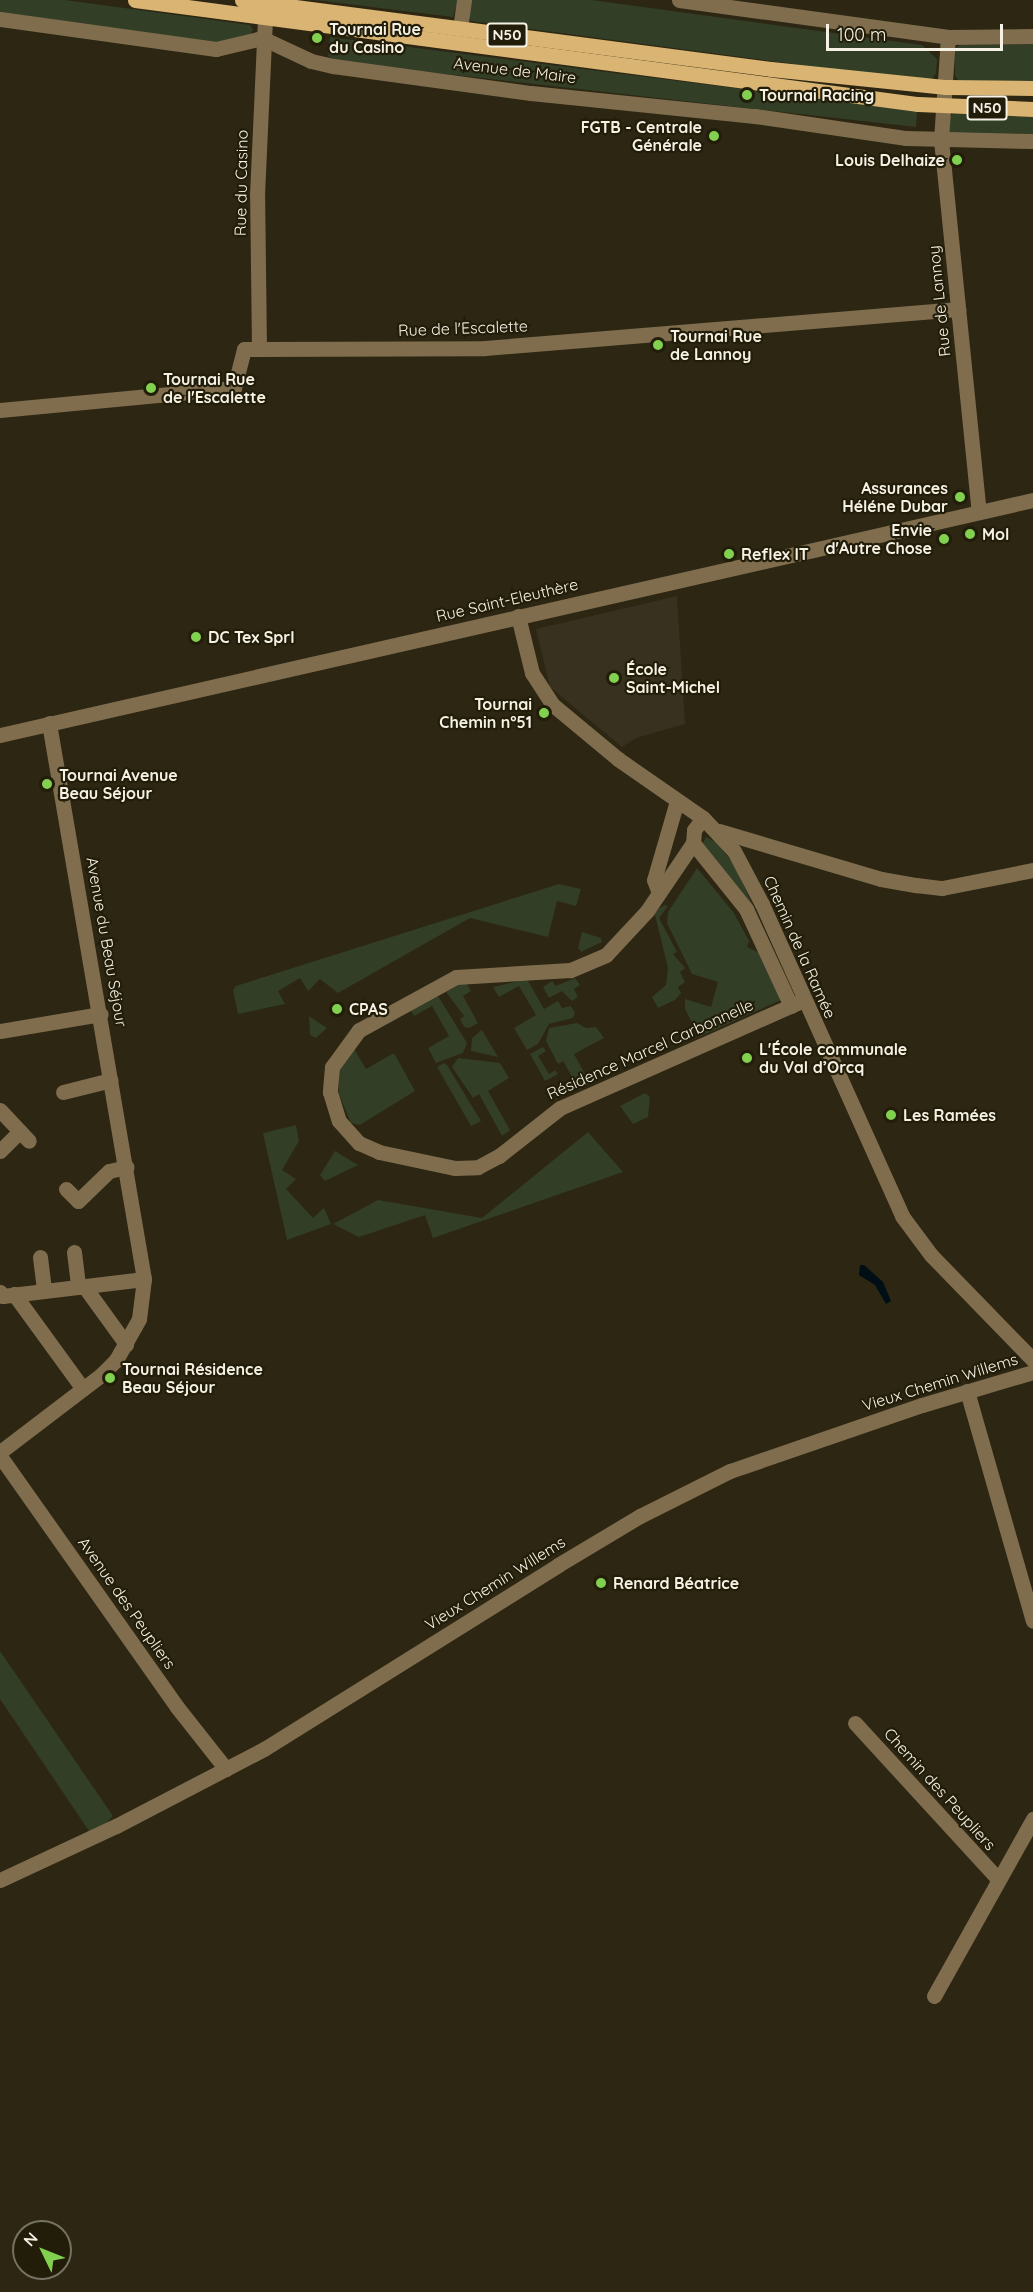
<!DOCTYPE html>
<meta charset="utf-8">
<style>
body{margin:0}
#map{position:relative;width:1033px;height:2292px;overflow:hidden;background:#2c2612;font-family:Quicksand,sans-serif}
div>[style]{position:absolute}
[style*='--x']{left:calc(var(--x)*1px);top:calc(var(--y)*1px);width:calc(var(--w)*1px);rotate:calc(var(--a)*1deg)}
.education>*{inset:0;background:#393120}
.green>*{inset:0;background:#323e26}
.water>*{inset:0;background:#000e16}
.minor>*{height:15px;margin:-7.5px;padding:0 7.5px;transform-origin:7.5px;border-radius:7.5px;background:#7f6d4e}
.major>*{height:15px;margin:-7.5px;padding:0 7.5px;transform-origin:7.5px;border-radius:7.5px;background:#d9b472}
.dots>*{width:16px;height:16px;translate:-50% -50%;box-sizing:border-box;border:3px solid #221d09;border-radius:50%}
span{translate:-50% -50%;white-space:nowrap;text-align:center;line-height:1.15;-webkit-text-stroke:4.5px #221d09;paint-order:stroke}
.shield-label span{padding:2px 4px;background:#221d09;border:2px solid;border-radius:4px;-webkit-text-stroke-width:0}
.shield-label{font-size:15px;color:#f5f1e5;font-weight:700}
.poi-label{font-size:16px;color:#f5f1e5;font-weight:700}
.left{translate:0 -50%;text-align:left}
.right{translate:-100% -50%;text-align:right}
.street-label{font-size:16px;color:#f5f1e5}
.north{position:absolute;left:12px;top:2220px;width:60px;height:60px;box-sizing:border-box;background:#221d09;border:2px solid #767261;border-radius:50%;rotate:313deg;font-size:16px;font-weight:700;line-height:24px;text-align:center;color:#f5f1e5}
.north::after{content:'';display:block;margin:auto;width:21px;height:27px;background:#82d04f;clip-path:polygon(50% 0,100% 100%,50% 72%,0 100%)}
.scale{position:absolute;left:826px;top:24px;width:177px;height:27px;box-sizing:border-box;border:3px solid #f5f1e5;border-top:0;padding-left:8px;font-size:18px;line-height:21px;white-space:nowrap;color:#f5f1e5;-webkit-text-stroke:4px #221d09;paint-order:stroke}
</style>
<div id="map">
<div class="education">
<div style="clip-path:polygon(677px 596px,685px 724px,636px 738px,622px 747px,550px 687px,536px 629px)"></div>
</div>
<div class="green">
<div style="clip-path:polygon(0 0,65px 0,250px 25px,253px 29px,251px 34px,213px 44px,0 13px)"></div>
<div style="clip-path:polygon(315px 0,458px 0,453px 17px)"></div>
<div style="clip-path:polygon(471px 0,592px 0,922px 45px,937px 59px,936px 74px,929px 82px,471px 21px,468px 16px)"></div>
<div style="clip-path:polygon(330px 37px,917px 111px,916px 127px,339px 62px,328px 56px)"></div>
<div style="clip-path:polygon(1033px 44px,1033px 83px,959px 82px,955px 75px,954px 49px,960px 45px)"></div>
<div style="clip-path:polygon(953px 114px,1033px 114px,1033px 137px,948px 134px,947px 119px)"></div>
<div style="clip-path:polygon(706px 837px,716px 842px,735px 866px,794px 995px,751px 906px,702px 844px)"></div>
<div style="clip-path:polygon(697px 868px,734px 913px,749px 941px,747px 947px,762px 954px,781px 1000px,699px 1037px,685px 1009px,685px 999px,711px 1007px,718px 982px,692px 974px,667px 923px,668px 912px)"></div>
<div style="clip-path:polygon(559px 884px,581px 889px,576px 906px,557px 901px,548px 937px,470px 918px,338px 993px,320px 979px,308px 991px,300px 978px,278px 991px,285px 1004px,238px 1014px,233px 990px,236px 986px)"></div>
<div style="clip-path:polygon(665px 905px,668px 906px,659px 918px,677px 952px,673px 954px,685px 968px,680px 972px,685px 982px,678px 987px,681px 993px,675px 1000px,658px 1008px,652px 997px,666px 985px,668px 968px,654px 911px)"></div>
<div style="clip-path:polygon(582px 932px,601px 938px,602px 942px,581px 952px,578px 948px)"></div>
<div style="clip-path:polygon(575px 978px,580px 985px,574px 989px,578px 997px,572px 1001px,562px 991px,549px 998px,543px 987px,552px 981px,556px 986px)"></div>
<div style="clip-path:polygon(527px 979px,544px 1009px,558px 1001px,562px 1008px,571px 1006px,575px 1013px,573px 1018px,549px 1024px,538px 1044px,527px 1050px,514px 1028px,536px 1015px,519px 986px,499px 997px,493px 987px)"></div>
<div style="clip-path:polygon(465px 981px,471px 991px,463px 996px,478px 1023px,469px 1028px,464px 1027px,460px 1019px,464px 1016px,446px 992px)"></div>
<div style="clip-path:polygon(433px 996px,438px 996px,467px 1043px,463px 1053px,436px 1063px,428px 1048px,449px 1036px,432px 1006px,414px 1016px,410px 1009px)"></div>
<div style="clip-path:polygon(309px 1016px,327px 1028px,316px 1038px,310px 1035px)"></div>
<div style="clip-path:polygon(577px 1023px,586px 1028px,596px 1027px,604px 1038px,574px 1054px,590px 1083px,579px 1089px,563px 1061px,558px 1064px,546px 1041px,549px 1028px)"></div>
<div style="clip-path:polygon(482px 1030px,498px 1057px,471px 1051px,472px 1038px)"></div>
<div style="clip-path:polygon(353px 1047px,366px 1069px,394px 1053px,415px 1091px,360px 1125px,351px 1123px,339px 1094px,339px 1072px)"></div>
<div style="clip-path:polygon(543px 1047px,546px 1051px,538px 1056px,549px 1074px,555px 1070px,558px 1074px,545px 1081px,530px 1054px)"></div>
<div style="clip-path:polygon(458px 1058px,500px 1063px,509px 1078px,488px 1091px,510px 1130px,502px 1136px,479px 1094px,473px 1098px,452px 1067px)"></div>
<div style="clip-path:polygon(444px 1063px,447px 1065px,481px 1121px,471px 1126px,437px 1067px)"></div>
<div style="clip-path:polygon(645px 1093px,650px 1097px,648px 1117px,633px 1124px,620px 1106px)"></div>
<div style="clip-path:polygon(296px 1125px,299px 1141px,282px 1170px,296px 1179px,286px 1189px,313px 1218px,324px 1208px,331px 1224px,287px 1240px,263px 1133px)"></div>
<div style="clip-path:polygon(588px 1132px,623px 1172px,433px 1238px,425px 1215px,359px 1237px,333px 1224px,378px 1200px,482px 1218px)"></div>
<div style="clip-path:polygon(335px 1151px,358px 1165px,325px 1181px,320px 1175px)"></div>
<div style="clip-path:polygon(0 1651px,113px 1816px,93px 1837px,0 1699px)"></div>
</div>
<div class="water">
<div style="clip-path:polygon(860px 1265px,864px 1265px,883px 1282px,891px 1301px,886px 1304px,875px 1285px,859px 1275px)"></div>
</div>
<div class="minor">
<div style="--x:679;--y:0;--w:272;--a:7.8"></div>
<div style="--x:948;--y:37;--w:85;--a:-0.7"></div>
<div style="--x:0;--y:19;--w:218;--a:7.9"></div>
<div style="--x:216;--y:49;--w:47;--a:-13.4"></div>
<div style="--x:262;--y:38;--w:54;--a:25.1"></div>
<div style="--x:311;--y:61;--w:23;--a:13"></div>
<div style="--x:333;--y:66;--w:200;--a:7.8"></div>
<div style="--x:531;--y:93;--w:225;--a:5.9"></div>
<div style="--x:755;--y:116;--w:153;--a:8.3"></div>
<div style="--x:906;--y:138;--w:127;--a:1.4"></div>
<div style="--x:460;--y:29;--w:29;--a:-82"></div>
<div style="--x:948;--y:37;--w:103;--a:93.9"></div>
<div style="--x:941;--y:140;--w:374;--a:84.2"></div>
<div style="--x:259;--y:349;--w:154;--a:-90.7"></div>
<div style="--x:257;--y:195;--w:178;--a:-87.4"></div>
<div style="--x:0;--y:410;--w:235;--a:-5.4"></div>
<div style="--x:234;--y:388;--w:40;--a:-75.6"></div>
<div style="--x:244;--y:349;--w:241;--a:-0.2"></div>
<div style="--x:485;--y:348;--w:475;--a:-4.7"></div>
<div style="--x:518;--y:616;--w:59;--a:76.2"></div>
<div style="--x:532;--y:673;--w:38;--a:57"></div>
<div style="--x:553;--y:705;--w:85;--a:39.7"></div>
<div style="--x:618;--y:759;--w:103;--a:34.8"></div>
<div style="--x:703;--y:818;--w:45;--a:46.8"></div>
<div style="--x:734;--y:851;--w:60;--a:62.2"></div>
<div style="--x:762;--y:904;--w:342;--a:65.8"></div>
<div style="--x:902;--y:1216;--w:49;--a:53.4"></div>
<div style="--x:931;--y:1255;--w:146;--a:45.8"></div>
<div style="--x:0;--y:735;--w:1059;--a:-12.82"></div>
<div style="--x:703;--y:818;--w:15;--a:127"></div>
<div style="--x:694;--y:830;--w:13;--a:94"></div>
<div style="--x:693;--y:843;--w:82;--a:124.1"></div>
<div style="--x:647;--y:911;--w:60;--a:133"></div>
<div style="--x:606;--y:955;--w:39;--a:157"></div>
<div style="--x:570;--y:970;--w:114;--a:176.5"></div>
<div style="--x:456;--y:977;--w:111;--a:151.3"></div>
<div style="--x:359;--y:1030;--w:46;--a:126.1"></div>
<div style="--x:332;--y:1067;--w:25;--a:95"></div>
<div style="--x:330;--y:1092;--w:30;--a:73"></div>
<div style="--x:339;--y:1121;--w:30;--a:48"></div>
<div style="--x:359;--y:1143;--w:22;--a:24"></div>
<div style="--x:379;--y:1152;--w:78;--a:11.9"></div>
<div style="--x:455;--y:1168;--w:23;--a:-2"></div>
<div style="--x:478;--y:1167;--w:24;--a:-28"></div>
<div style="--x:499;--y:1156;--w:78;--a:-38.2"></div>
<div style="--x:560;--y:1108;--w:267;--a:-23.9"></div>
<div style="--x:719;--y:831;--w:169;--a:16.5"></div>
<div style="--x:881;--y:879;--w:36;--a:10"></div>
<div style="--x:916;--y:885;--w:26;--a:7"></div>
<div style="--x:942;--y:888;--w:93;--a:-11.2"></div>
<div style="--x:693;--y:843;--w:85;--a:51.2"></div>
<div style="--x:746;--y:909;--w:107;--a:65.1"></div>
<div style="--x:659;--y:893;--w:14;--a:-111"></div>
<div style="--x:654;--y:880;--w:82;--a:-73.8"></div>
<div style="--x:0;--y:1031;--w:102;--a:-9.6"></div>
<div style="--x:63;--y:1092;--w:49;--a:-14"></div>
<div style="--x:0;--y:1110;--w:42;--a:46.9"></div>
<div style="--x:0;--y:1151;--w:28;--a:-45"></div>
<div style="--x:66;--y:1189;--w:17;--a:45"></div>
<div style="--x:78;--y:1201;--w:43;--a:-44.1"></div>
<div style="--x:109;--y:1171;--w:18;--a:-13"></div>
<div style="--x:74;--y:1252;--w:35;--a:83"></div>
<div style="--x:40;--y:1257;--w:34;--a:83"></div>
<div style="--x:84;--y:1286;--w:72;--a:54.1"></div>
<div style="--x:0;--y:1292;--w:5;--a:53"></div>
<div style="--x:3;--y:1296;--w:142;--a:-6.9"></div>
<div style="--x:14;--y:1294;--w:117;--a:54"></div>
<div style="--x:967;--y:1391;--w:239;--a:74"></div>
<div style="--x:0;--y:1452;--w:127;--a:-37.3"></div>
<div style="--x:101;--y:1375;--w:21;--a:-45"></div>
<div style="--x:116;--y:1360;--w:47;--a:-60.7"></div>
<div style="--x:139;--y:1319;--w:40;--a:-82.9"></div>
<div style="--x:144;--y:1279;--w:564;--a:-99.7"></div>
<div style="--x:0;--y:1456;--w:307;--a:54.8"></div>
<div style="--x:177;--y:1707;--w:79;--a:51.7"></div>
<div style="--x:855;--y:1723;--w:212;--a:47.5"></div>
<div style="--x:0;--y:1880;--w:128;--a:-25"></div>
<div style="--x:116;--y:1826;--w:167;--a:-27.5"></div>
<div style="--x:264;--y:1749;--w:347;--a:-32"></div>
<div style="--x:558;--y:1565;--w:96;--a:-30.9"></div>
<div style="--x:640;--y:1516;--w:101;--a:-26.6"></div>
<div style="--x:730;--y:1471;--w:203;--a:-19"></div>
<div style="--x:922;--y:1405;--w:116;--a:-16.6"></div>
<div style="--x:934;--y:1996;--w:203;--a:-60.8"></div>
</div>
<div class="major">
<div style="--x:135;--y:0;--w:790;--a:7.57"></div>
<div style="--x:918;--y:104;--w:115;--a:2.5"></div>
<div style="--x:242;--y:0;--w:533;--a:7.43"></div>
<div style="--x:771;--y:69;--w:176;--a:5.9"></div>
<div style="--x:946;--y:87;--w:87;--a:0.7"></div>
</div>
<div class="dots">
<div style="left:317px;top:38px;background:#82d04f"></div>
<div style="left:747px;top:95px;background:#82d04f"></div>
<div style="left:714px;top:136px;background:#82d04f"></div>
<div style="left:957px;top:160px;background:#82d04f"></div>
<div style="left:658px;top:345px;background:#82d04f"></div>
<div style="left:151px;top:388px;background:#82d04f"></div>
<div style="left:960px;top:497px;background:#82d04f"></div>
<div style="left:970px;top:534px;background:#82d04f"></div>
<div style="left:944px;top:539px;background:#82d04f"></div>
<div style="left:729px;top:554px;background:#82d04f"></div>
<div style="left:196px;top:637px;background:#82d04f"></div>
<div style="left:614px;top:678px;background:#82d04f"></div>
<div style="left:544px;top:713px;background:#82d04f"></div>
<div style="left:47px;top:784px;background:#82d04f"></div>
<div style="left:337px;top:1009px;background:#82d04f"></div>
<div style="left:747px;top:1058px;background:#82d04f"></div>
<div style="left:891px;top:1115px;background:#82d04f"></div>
<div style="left:110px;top:1378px;background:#82d04f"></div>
<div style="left:601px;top:1583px;background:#82d04f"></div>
</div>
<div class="shield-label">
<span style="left:507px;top:35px">N50</span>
<span style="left:987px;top:108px">N50</span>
</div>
<div class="poi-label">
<span class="left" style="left:329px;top:38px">Tournai Rue<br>du Casino</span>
<span class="left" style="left:759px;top:95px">Tournai Racing</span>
<span class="right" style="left:702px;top:136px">FGTB - Centrale<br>Générale</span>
<span class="right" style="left:945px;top:160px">Louis Delhaize</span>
<span class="left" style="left:670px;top:345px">Tournai Rue<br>de Lannoy</span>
<span class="left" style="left:163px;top:388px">Tournai Rue<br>de l'Escalette</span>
<span class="right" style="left:948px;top:497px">Assurances<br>Héléne Dubar</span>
<span class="right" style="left:932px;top:539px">Envie<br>d'Autre Chose</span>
<span class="left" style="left:982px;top:534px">Mol</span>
<span class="left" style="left:741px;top:554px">Reflex IT</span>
<span class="left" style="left:208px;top:637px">DC Tex Sprl</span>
<span class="left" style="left:626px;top:678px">École<br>Saint-Michel</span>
<span class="right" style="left:532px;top:713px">Tournai<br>Chemin n°51</span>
<span class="left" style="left:59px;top:784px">Tournai Avenue<br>Beau Séjour</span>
<span class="left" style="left:349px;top:1009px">CPAS</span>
<span class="left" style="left:759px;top:1058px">L'École communale<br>du Val d’Orcq</span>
<span class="left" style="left:903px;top:1115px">Les Ramées</span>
<span class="left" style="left:122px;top:1378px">Tournai Résidence<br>Beau Séjour</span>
<span class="left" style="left:613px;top:1583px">Renard Béatrice</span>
</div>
<div class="street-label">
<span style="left:515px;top:70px;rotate:7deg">Avenue de Maire</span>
<span style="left:241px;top:183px;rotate:-89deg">Rue du Casino</span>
<span style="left:939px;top:301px;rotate:-96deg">Rue de Lannoy</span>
<span style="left:463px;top:328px;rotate:-2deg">Rue de l'Escalette</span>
<span style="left:507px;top:600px;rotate:-13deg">Rue Saint-Eleuthère</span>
<span style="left:107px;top:942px;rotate:80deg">Avenue du Beau Séjour</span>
<span style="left:800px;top:947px;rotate:66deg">Chemin de la Ramée</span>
<span style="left:650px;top:1049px;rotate:-24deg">Résidence Marcel Carbonnelle</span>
<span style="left:940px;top:1382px;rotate:-17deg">Vieux Chemin Willems</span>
<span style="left:495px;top:1583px;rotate:-32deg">Vieux Chemin Willems</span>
<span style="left:127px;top:1603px;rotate:55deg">Avenue des Peupliers</span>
<span style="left:940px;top:1789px;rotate:48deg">Chemin des Peupliers</span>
</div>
<div class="north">N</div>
<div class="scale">100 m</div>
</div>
